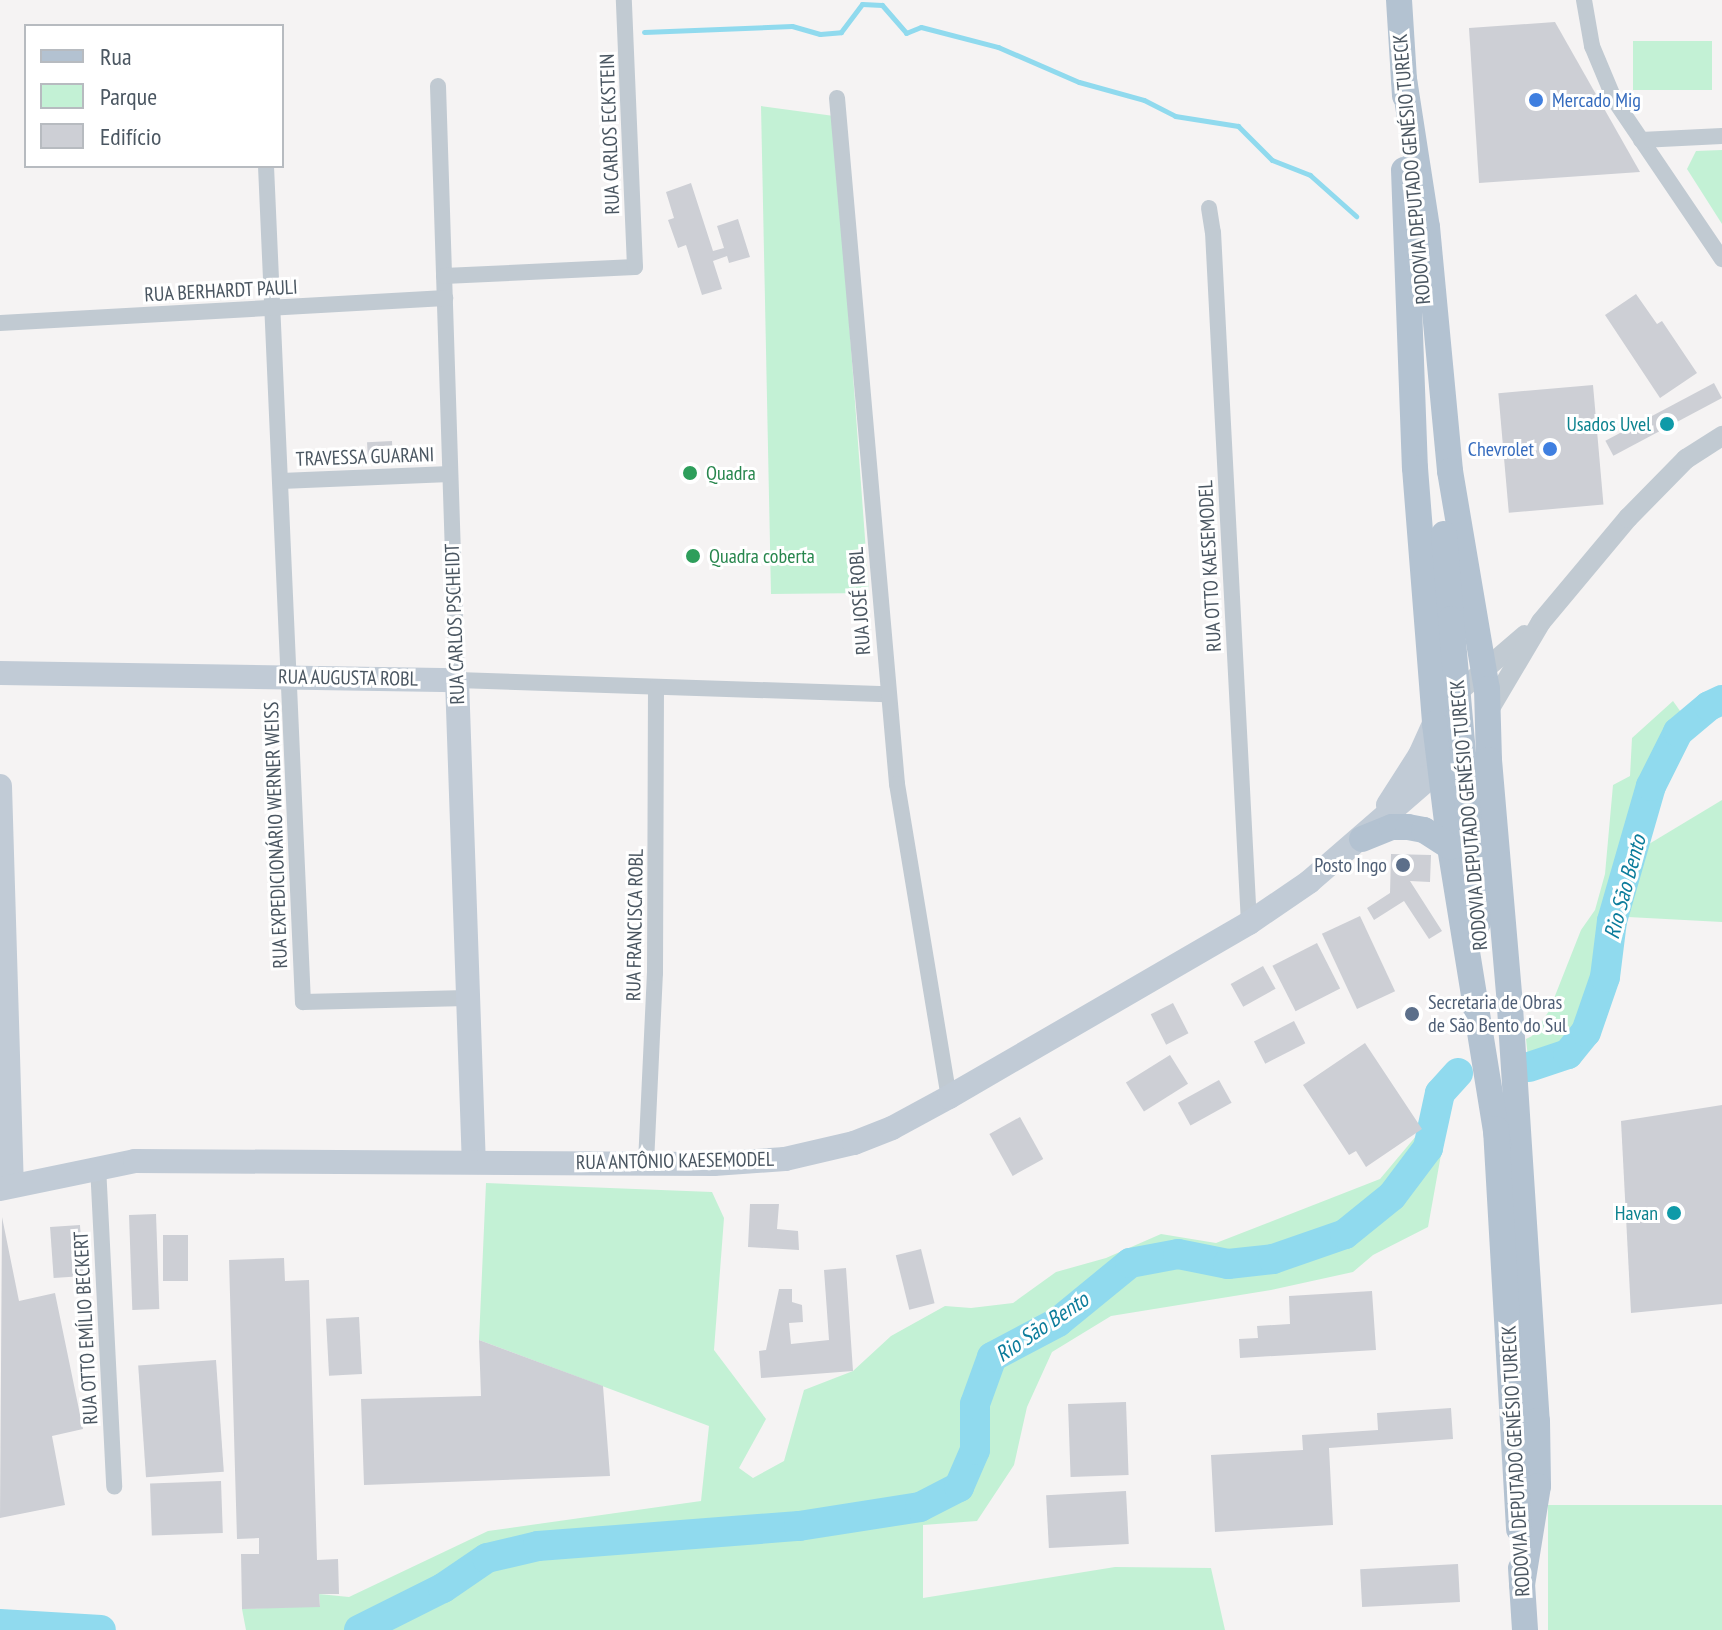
<!DOCTYPE html>
<meta charset="utf-8">
<style>
body{margin:0}
#map{position:relative;width:1722px;height:1630px;overflow:hidden;background:#f5f3f3;font-family:"PT Sans Narrow",sans-serif}
div>[style]{position:absolute}
[style*='--x']{left:calc(var(--x)*1px);top:calc(var(--y)*1px);width:calc(var(--w)*1px);rotate:calc(var(--a)*1deg)}
.green>*{inset:0;background:#c3f1d5;transform-origin:0 0}
.stream>*{height:5px;margin:-2.5px;padding:0 2.5px;transform-origin:2.5px;border-radius:2.5px;background:#90daee}
.river>*{height:30px;margin:-15px;padding:0 15px;transform-origin:15px;border-radius:15px;background:#90daee}
.building>*{inset:0;background:#cdcfd5;transform-origin:0 0}
.minor>*{height:16px;margin:-8px;padding:0 8px;transform-origin:8px;border-radius:8px;background:#c1cad2}
.tertiary>*{height:20px;margin:-10px;padding:0 10px;transform-origin:10px;border-radius:10px;background:#c1cad2}
.secondary>*{height:24px;margin:-12px;padding:0 12px;transform-origin:12px;border-radius:12px;background:#c1cbd6}
.primary>*{height:26px;margin:-13px;padding:0 13px;transform-origin:13px;border-radius:13px;background:#b3c2d1}
.primary-bridge>*{height:26px;margin:-13px;padding:0 13px;transform-origin:13px;border-radius:13px;background:#b3c2d1}
.dots>*{width:22px;height:22px;translate:-50% -50%;box-sizing:border-box;border:4px solid #fff;border-radius:50%}
span{translate:-50% -50%;white-space:nowrap;text-align:center;line-height:1.15;-webkit-text-stroke:6px #fff;paint-order:stroke}
.shop-label{font-size:20px;color:#366cbe}
.left{translate:0 -50%;text-align:left}
.right{translate:-100% -50%;text-align:right}
.street-label{font-size:20px;color:#4a5661}
.culture-label{font-size:20px;color:#0d838f}
.leisure-label{font-size:20px;color:#27864d}
.service-label{font-size:20px;color:#4e5e75}
.water-label{font-size:22px;color:#0c7c9b;font-style:italic}
.legend{position:absolute;left:24px;top:24px;width:260px;height:144px;box-sizing:border-box;background:#fff;border:2px solid #b7bbc0;margin:0;padding:10px 14px;list-style:none;font-size:24px;color:#4a5661}
.legend li{display:flex;align-items:center;gap:16px;height:40px}
.legend b{width:40px;border:2px solid #b7bbc0}
</style>
<div id="map">
<div class="green">
<div style="left:1712px;top:41px;width:49px;height:79px;rotate:90deg"></div>
<div style="clip-path:polygon(761px 106px,834px 116px,869px 593px,771px 594px)"></div>
<div style="clip-path:polygon(1722px 150px,1722px 224px,1687px 169px,1696px 151px)"></div>
<div style="clip-path:polygon(1673px 701px,1683px 715px,1651px 787px,1581px 1027px,1561px 1048px,1528px 1058px,1526px 1039px,1532px 1036px,1549px 1011px,1581px 930px,1595px 910px,1605px 874px,1613px 785px,1630px 776px,1632px 738px)"></div>
<div style="clip-path:polygon(1722px 800px,1722px 922px,1628px 917px,1639px 850px)"></div>
<div style="clip-path:polygon(1458px 1060px,1428px 1227px,1373px 1255px,1353px 1272px,1271px 1290px,1111px 1316px,1052px 1352px,1027px 1407px,1014px 1465px,977px 1521px,923px 1525px,923px 1598px,1115px 1567px,1211px 1568px,1225px 1630px,246px 1630px,242px 1609px,320px 1606px,319px 1594px,349px 1597px,488px 1531px,701px 1501px,709px 1426px,479px 1340px,486px 1183px,712px 1192px,724px 1218px,714px 1350px,766px 1419px,739px 1468px,753px 1478px,784px 1461px,804px 1390px,853px 1371px,891px 1336px,945px 1306px,971px 1308px,1013px 1303px,1056px 1272px,1106px 1258px,1161px 1234px,1216px 1243px,1380px 1179px,1422px 1129px,1427px 1097px)"></div>
<div style="left:1722px;top:1505px;width:125px;height:174px;rotate:90deg"></div>
</div>
<div class="stream">
<div style="--x:644;--y:32;--w:148;--a:-2.3"></div>
<div style="--x:792;--y:26;--w:29;--a:16"></div>
<div style="--x:820;--y:34;--w:21;--a:-5"></div>
<div style="--x:841;--y:32;--w:35;--a:-53"></div>
<div style="--x:862;--y:4;--w:20;--a:3"></div>
<div style="--x:882;--y:5;--w:37;--a:49"></div>
<div style="--x:906;--y:33;--w:16;--a:-22"></div>
<div style="--x:921;--y:27;--w:80;--a:14.6"></div>
<div style="--x:998;--y:47;--w:88;--a:23.4"></div>
<div style="--x:1079;--y:82;--w:67;--a:15.5"></div>
<div style="--x:1144;--y:100;--w:35;--a:27"></div>
<div style="--x:1175;--y:116;--w:64;--a:9"></div>
<div style="--x:1238;--y:126;--w:48;--a:45"></div>
<div style="--x:1272;--y:160;--w:41;--a:21.5"></div>
<div style="--x:1310;--y:175;--w:62;--a:41.7"></div>
</div>
<div class="river">
<div style="--x:1529;--y:1067;--w:41;--a:-18.4"></div>
<div style="--x:1568;--y:1054;--w:28;--a:-51"></div>
<div style="--x:1586;--y:1032;--w:58;--a:-70.9"></div>
<div style="--x:1605;--y:977;--w:56;--a:-82.9"></div>
<div style="--x:1612;--y:921;--w:141;--a:-73.9"></div>
<div style="--x:1651;--y:786;--w:60;--a:-63.4"></div>
<div style="--x:1678;--y:732;--w:40;--a:-40"></div>
<div style="--x:1709;--y:706;--w:14;--a:-25"></div>
<div style="--x:0;--y:1624;--w:101;--a:3.4"></div>
<div style="--x:359;--y:1630;--w:94;--a:-26.6"></div>
<div style="--x:443;--y:1588;--w:53;--a:-34.3"></div>
<div style="--x:487;--y:1558;--w:52;--a:-13.2"></div>
<div style="--x:538;--y:1546;--w:262;--a:-4.4"></div>
<div style="--x:799;--y:1526;--w:122;--a:-8.9"></div>
<div style="--x:920;--y:1507;--w:44;--a:-27.1"></div>
<div style="--x:959;--y:1487;--w:40;--a:-66.6"></div>
<div style="--x:975;--y:1450;--w:46;--a:-90"></div>
<div style="--x:975;--y:1404;--w:50;--a:-70.1"></div>
<div style="--x:992;--y:1357;--w:75;--a:-27.9"></div>
<div style="--x:1058;--y:1322;--w:93;--a:-39.3"></div>
<div style="--x:1130;--y:1263;--w:49;--a:-10.6"></div>
<div style="--x:1178;--y:1254;--w:51;--a:11.3"></div>
<div style="--x:1228;--y:1264;--w:45;--a:-6.3"></div>
<div style="--x:1273;--y:1259;--w:76;--a:-19.1"></div>
<div style="--x:1345;--y:1234;--w:60;--a:-39"></div>
<div style="--x:1392;--y:1196;--w:60;--a:-53.1"></div>
<div style="--x:1428;--y:1148;--w:56;--a:-77.7"></div>
<div style="--x:1440;--y:1093;--w:27;--a:-48"></div>
</div>
<div class="building">
<div style="clip-path:polygon(1555px 22px,1640px 172px,1479px 183px,1469px 28px)"></div>
<div style="clip-path:polygon(691px 183px,713px 251px,724px 248px,717px 226px,738px 219px,750px 257px,729px 263px,727px 256px,713px 261px,722px 289px,702px 295px,686px 245px,678px 248px,668px 220px,674px 218px,666px 192px)"></div>
<div style="clip-path:polygon(1636px 294px,1657px 324px,1662px 321px,1697px 373px,1660px 398px,1605px 315px)"></div>
<div style="left:1714px;top:383px;width:17px;height:123px;rotate:62deg"></div>
<div style="left:1593px;top:385px;width:120px;height:95px;rotate:85deg"></div>
<div style="left:392px;top:441px;width:21px;height:25px;rotate:87deg"></div>
<div style="clip-path:polygon(1391px 854px,1431px 855px,1430px 882px,1410px 881px,1442px 931px,1429px 939px,1404px 901px,1374px 920px,1367px 908px,1390px 893px)"></div>
<div style="left:1360px;top:916px;width:83px;height:42px;rotate:65deg"></div>
<div style="left:1317px;top:943px;width:51px;height:50px;rotate:63deg"></div>
<div style="left:1263px;top:966px;width:26px;height:37px;rotate:61deg"></div>
<div style="left:1173px;top:1003px;width:34px;height:25px;rotate:63deg"></div>
<div style="left:1294px;top:1021px;width:25px;height:45px;rotate:63deg"></div>
<div style="clip-path:polygon(1365px 1043px,1422px 1129px,1366px 1167px,1356px 1151px,1349px 1155px,1303px 1085px)"></div>
<div style="left:1170px;top:1055px;width:34px;height:52px;rotate:58deg"></div>
<div style="left:1219px;top:1080px;width:26px;height:47px;rotate:61deg"></div>
<div style="clip-path:polygon(1722px 1105px,1722px 1304px,1631px 1313px,1621px 1121px)"></div>
<div style="left:1020px;top:1117px;width:48px;height:35px;rotate:61deg"></div>
<div style="clip-path:polygon(750px 1204px,779px 1204px,777px 1229px,798px 1231px,799px 1250px,748px 1247px)"></div>
<div style="left:156px;top:1214px;width:95px;height:27px;rotate:88deg"></div>
<div style="clip-path:polygon(2px 1217px,19px 1301px,55px 1293px,83px 1429px,52px 1436px,65px 1505px,0 1518px)"></div>
<div style="left:80px;top:1225px;width:51px;height:30px;rotate:86deg"></div>
<div style="left:163px;top:1235px;width:25px;height:46px"></div>
<div style="left:921px;top:1249px;width:56px;height:26px;rotate:76deg"></div>
<div style="clip-path:polygon(284px 1258px,285px 1281px,309px 1280px,317px 1560px,338px 1559px,339px 1594px,319px 1594px,320px 1607px,242px 1609px,241px 1554px,259px 1554px,259px 1538px,237px 1539px,229px 1260px)"></div>
<div style="clip-path:polygon(846px 1268px,853px 1371px,761px 1378px,759px 1351px,766px 1350px,779px 1289px,792px 1289px,792px 1302px,802px 1305px,803px 1322px,789px 1323px,791px 1344px,829px 1340px,824px 1270px)"></div>
<div style="clip-path:polygon(1372px 1291px,1376px 1350px,1240px 1358px,1239px 1339px,1258px 1338px,1257px 1326px,1290px 1324px,1289px 1296px)"></div>
<div style="left:359px;top:1317px;width:57px;height:33px;rotate:87deg"></div>
<div style="clip-path:polygon(479px 1340px,603px 1386px,610px 1476px,364px 1485px,361px 1399px,481px 1396px)"></div>
<div style="left:216px;top:1360px;width:112px;height:78px;rotate:86deg"></div>
<div style="left:1126px;top:1402px;width:73px;height:58px;rotate:88deg"></div>
<div style="clip-path:polygon(1451px 1408px,1453px 1439px,1329px 1448px,1333px 1525px,1215px 1532px,1211px 1455px,1303px 1450px,1302px 1435px,1378px 1430px,1377px 1413px)"></div>
<div style="left:221px;top:1481px;width:52px;height:71px;rotate:88deg"></div>
<div style="left:1126px;top:1491px;width:53px;height:80px;rotate:87deg"></div>
<div style="left:1458px;top:1564px;width:38px;height:98px;rotate:87deg"></div>
</div>
<div class="minor">
<div style="--x:1584;--y:0;--w:47;--a:80.1"></div>
<div style="--x:1592;--y:46;--w:60;--a:67.3"></div>
<div style="--x:1615;--y:101;--w:191;--a:55.9"></div>
<div style="--x:438;--y:86;--w:594;--a:88.17"></div>
<div style="--x:457;--y:680;--w:430;--a:1.9"></div>
<div style="--x:837;--y:98;--w:689;--a:85"></div>
<div style="--x:897;--y:784;--w:317;--a:80.6"></div>
<div style="--x:1641;--y:140;--w:81;--a:-2.8"></div>
<div style="--x:266;--y:166;--w:837;--a:87.47"></div>
<div style="--x:303;--y:1002;--w:164;--a:-1.4"></div>
<div style="--x:1209;--y:208;--w:24;--a:81"></div>
<div style="--x:1213;--y:232;--w:692;--a:87.02"></div>
<div style="--x:444;--y:276;--w:191;--a:-2.7"></div>
<div style="--x:635;--y:267;--w:267;--a:-92.4"></div>
<div style="--x:0;--y:323;--w:446;--a:-3.2"></div>
<div style="--x:281;--y:481;--w:169;--a:-2.4"></div>
<div style="--x:646;--y:1163;--w:190;--a:-87.3"></div>
<div style="--x:655;--y:973;--w:286;--a:-89.8"></div>
<div style="--x:98;--y:1166;--w:321;--a:87.1"></div>
</div>
<div class="tertiary">
<div style="--x:1455;--y:695;--w:92;--a:-40.6"></div>
<div style="--x:1489;--y:710;--w:102;--a:-59.4"></div>
<div style="--x:1541;--y:622;--w:136;--a:-50.1"></div>
<div style="--x:1628;--y:518;--w:83;--a:-45.5"></div>
<div style="--x:1686;--y:459;--w:43;--a:-32.6"></div>
</div>
<div class="secondary">
<div style="--x:0;--y:673;--w:457;--a:0.9"></div>
<div style="--x:457;--y:680;--w:482;--a:88"></div>
<div style="--x:0;--y:786;--w:400;--a:88.3"></div>
<div style="--x:1388;--y:805;--w:59;--a:-57.4"></div>
<div style="--x:1420;--y:755;--w:44;--a:-65.8"></div>
<div style="--x:0;--y:1189;--w:138;--a:-11.7"></div>
<div style="--x:135;--y:1161;--w:579;--a:0.3"></div>
<div style="--x:714;--y:1164;--w:71;--a:-4"></div>
<div style="--x:785;--y:1159;--w:71;--a:-13.1"></div>
<div style="--x:854;--y:1143;--w:41;--a:-21.5"></div>
<div style="--x:892;--y:1128;--w:65;--a:-28.5"></div>
<div style="--x:949;--y:1097;--w:347;--a:-30.1"></div>
<div style="--x:1249;--y:923;--w:73;--a:-34.3"></div>
<div style="--x:1309;--y:882;--w:189;--a:-40.9"></div>
</div>
<div class="primary">
<div style="--x:1399;--y:0;--w:96;--a:86.4"></div>
<div style="--x:1404;--y:79;--w:150;--a:81.2"></div>
<div style="--x:1427;--y:227;--w:245;--a:84.6"></div>
<div style="--x:1450;--y:471;--w:221;--a:80.4"></div>
<div style="--x:1487;--y:689;--w:71;--a:88.4"></div>
<div style="--x:1489;--y:760;--w:248;--a:85.1"></div>
<div style="--x:1510;--y:1007;--w:415;--a:86.3"></div>
<div style="--x:1537;--y:1421;--w:65;--a:89.1"></div>
<div style="--x:1538;--y:1486;--w:100;--a:99.2"></div>
<div style="--x:1404;--y:170;--w:298;--a:87.9"></div>
<div style="--x:1415;--y:468;--w:257;--a:85.5"></div>
<div style="--x:1435;--y:724;--w:124;--a:83"></div>
<div style="--x:1450;--y:847;--w:302;--a:80.8"></div>
<div style="--x:1444;--y:534;--w:85;--a:85.3"></div>
<div style="--x:1468;--y:811;--w:112;--a:84.9"></div>
<div style="--x:1362;--y:839;--w:32;--a:-22"></div>
<div style="--x:1392;--y:827;--w:16;--a:0"></div>
<div style="--x:1408;--y:827;--w:16;--a:11"></div>
<div style="--x:1424;--y:830;--w:31;--a:33"></div>
<div style="--x:1496;--y:1129;--w:401;--a:86.7"></div>
<div style="--x:1521;--y:1568;--w:62;--a:86.3"></div>
</div>
<div class="primary-bridge">
<div style="--x:1451;--y:619;--w:193;--a:84.9"></div>
</div>
<div class="dots">
<div style="left:1536px;top:100px;background:#3f7fe0"></div>
<div style="left:1667px;top:424px;background:#0f9aa8"></div>
<div style="left:1550px;top:449px;background:#3f7fe0"></div>
<div style="left:690px;top:473px;background:#2e9e5b"></div>
<div style="left:693px;top:556px;background:#2e9e5b"></div>
<div style="left:1403px;top:865px;background:#5c6f8a"></div>
<div style="left:1412px;top:1014px;background:#5c6f8a"></div>
<div style="left:1674px;top:1213px;background:#0f9aa8"></div>
</div>
<div class="shop-label">
<span class="left" style="left:1552px;top:100px">Mercado Mig</span>
<span class="right" style="left:1534px;top:449px">Chevrolet</span>
</div>
<div class="street-label">
<span style="left:610px;top:134px;rotate:-92deg">RUA CARLOS ECKSTEIN</span>
<span style="left:1412px;top:169px;rotate:-95deg">RODOVIA DEPUTADO GENÉSIO TURECK</span>
<span style="left:221px;top:291px;rotate:-3deg">RUA BERHARDT PAULI</span>
<span style="left:365px;top:457px;rotate:-2deg">TRAVESSA GUARANI</span>
<span style="left:1210px;top:566px;rotate:-93deg">RUA OTTO KAESEMODEL</span>
<span style="left:860px;top:601px;rotate:-94deg">RUA JOSÉ ROBL</span>
<span style="left:455px;top:624px;rotate:-92deg">RUA CARLOS PSCHEIDT</span>
<span style="left:348px;top:678px;rotate:1deg">RUA AUGUSTA ROBL</span>
<span style="left:1469px;top:815px;rotate:-95deg">RODOVIA DEPUTADO GENÉSIO TURECK</span>
<span style="left:276px;top:835px;rotate:-92deg">RUA EXPEDICIONÁRIO WERNER WEISS</span>
<span style="left:635px;top:925px;rotate:-89deg">RUA FRANCISCA ROBL</span>
<span style="left:675px;top:1161px;rotate:-1deg">RUA ANTÔNIO KAESEMODEL</span>
<span style="left:86px;top:1328px;rotate:-93deg">RUA OTTO EMÍLIO BECKERT</span>
<span style="left:1516px;top:1461px;rotate:-93deg">RODOVIA DEPUTADO GENÉSIO TURECK</span>
</div>
<div class="culture-label">
<span class="right" style="left:1651px;top:424px">Usados Uvel</span>
<span class="right" style="left:1658px;top:1213px">Havan</span>
</div>
<div class="leisure-label">
<span class="left" style="left:706px;top:473px">Quadra</span>
<span class="left" style="left:709px;top:556px">Quadra coberta</span>
</div>
<div class="service-label">
<span class="right" style="left:1387px;top:865px">Posto Ingo</span>
<span class="left" style="left:1428px;top:1014px">Secretaria de Obras<br>de São Bento do Sul</span>
</div>
<div class="water-label">
<span style="left:1625px;top:887px;rotate:-75deg">Rio São Bento</span>
<span style="left:1042px;top:1327px;rotate:-34deg">Rio São Bento</span>
</div>
<ul class="legend">
<li><b style="height:10px;background:#b3c2d1"></b>Rua</li>
<li><b style="height:22px;background:#c3f1d5"></b>Parque</li>
<li><b style="height:22px;background:#cdcfd5"></b>Edifício</li>
</ul>
</div>
